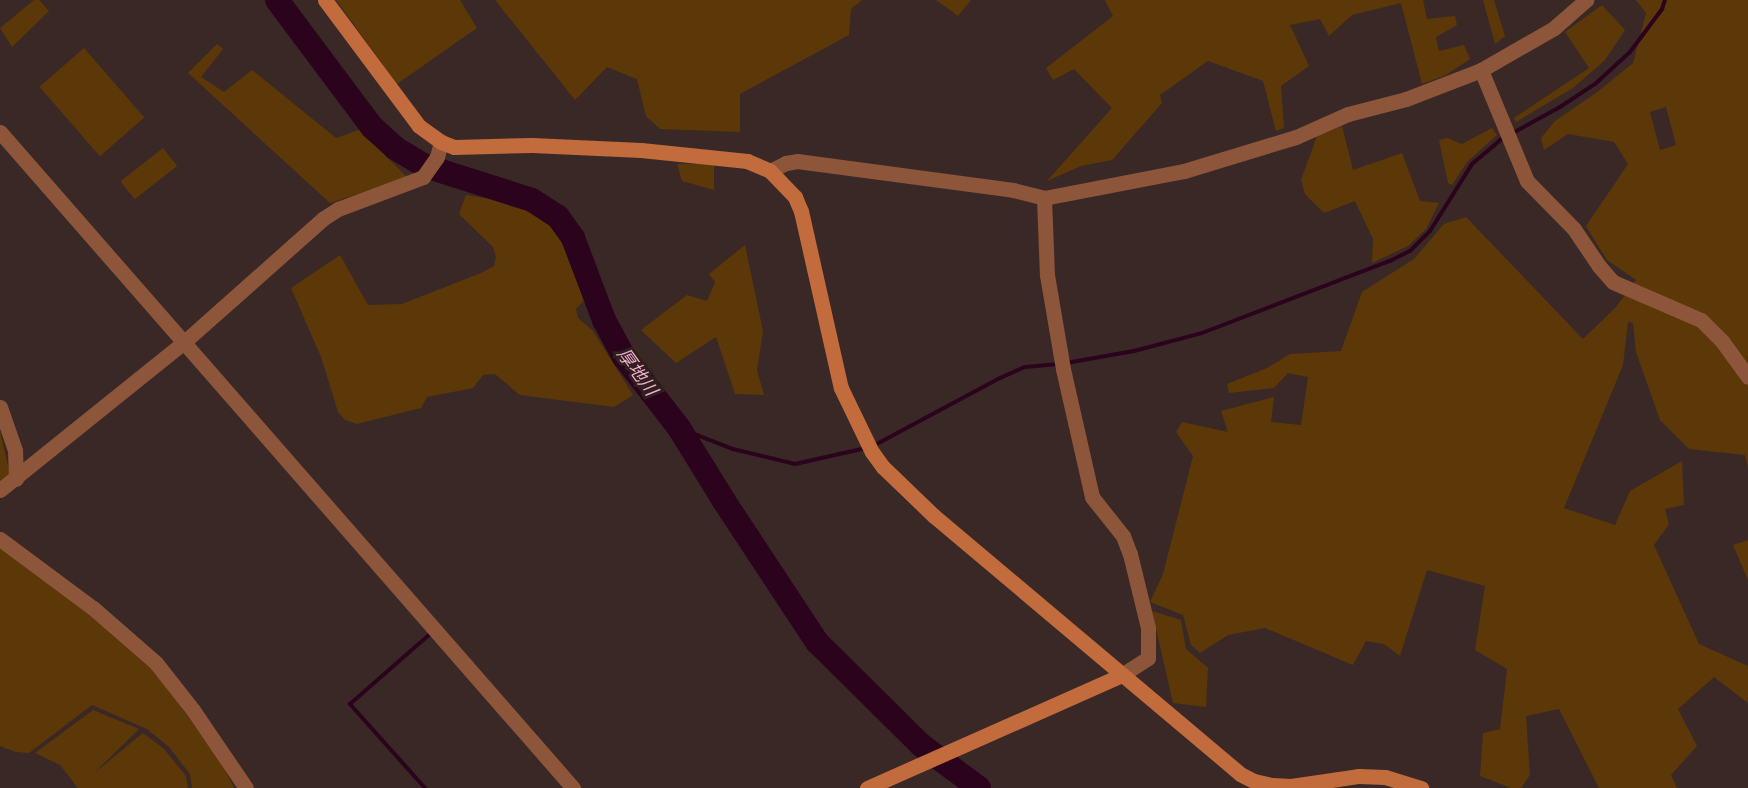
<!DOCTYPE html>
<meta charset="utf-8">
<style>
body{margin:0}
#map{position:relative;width:1748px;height:788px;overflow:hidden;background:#3a2826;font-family:"Libre Baskerville","Noto Sans JP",serif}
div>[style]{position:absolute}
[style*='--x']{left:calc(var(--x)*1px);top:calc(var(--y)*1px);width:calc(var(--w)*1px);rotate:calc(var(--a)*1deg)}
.green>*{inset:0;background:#5c3808;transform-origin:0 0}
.stream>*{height:4px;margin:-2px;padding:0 2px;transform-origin:2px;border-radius:2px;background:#2c031c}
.river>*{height:24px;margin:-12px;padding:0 12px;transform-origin:12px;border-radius:12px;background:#2c031c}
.street>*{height:15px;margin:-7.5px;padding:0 7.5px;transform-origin:7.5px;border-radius:7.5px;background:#8d563b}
.secondary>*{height:15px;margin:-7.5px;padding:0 7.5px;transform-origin:7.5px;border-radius:7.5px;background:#c26b3d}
span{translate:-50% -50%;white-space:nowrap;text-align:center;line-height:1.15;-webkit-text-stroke:6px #2f1f1d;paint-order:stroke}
.water-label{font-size:18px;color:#f4aed2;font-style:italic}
</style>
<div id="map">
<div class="green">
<div style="clip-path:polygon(34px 0,39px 0,49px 11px,12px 47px,0 28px)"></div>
<div style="clip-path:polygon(336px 0,460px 0,477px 28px,397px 84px)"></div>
<div style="clip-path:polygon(495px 0,862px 0,851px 9px,849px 35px,740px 94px,740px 132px,660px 129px,646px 116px,637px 79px,607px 67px,575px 100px)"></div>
<div style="clip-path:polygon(936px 0,971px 0,958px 16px)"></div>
<div style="clip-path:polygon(1105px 0,1423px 0,1427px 19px,1455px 16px,1457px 25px,1436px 37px,1439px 51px,1464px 45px,1470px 59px,1446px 75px,1422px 84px,1401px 3px,1352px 15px,1329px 36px,1320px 19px,1290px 25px,1309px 66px,1281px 86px,1284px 128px,1276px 131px,1263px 81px,1208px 61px,1160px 95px,1162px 103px,1112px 160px,1081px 166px,1047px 181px,1112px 108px,1074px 69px,1053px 80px,1046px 68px,1113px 16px)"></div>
<div style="clip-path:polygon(1483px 0,1494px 0,1505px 36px,1495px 44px)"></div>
<div style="clip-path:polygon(evenodd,1636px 0,1748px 0,1748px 468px,1745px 455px,1689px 449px,1660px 420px,1636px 352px,1633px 323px,1628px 322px,1623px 365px,1564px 508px,1615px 525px,1630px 491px,1682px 461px,1684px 505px,1665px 509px,1669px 524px,1654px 545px,1699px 644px,1748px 666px,1748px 703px,1714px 677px,1678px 709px,1697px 746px,1671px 775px,1677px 788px,1599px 788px,1559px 709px,1526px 716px,1530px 775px,1521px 788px,1511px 788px,1480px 776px,1483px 733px,1500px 729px,1507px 669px,1475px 650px,1485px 586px,1427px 570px,1400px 656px,1384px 644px,1366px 641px,1353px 665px,1265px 628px,1228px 635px,1200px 653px,1191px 645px,1183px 615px,1150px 602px,1163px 574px,1193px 456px,1176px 432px,1182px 422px,1228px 432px,1221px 411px,1274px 397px,1271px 422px,1301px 425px,1308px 377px,1288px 373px,1274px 388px,1229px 393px,1227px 384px,1267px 368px,1290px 354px,1341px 351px,1362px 292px,1414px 259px,1444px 224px,1466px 217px,1583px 339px,1616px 307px,1636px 280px,1607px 260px,1586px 226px,1628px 164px,1614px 142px,1568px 134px,1544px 150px,1541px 138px,1555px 121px,1596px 93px,1633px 63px,1646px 13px,1636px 0,1666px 107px,1676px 145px,1660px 150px,1650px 112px,1666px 107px)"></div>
<div style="clip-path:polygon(1602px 5px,1625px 30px,1605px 60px,1573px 88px,1516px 122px,1514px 118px,1589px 68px,1565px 32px)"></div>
<div style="clip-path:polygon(217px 44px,223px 49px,201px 77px,224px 92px,252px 70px,336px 138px,359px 130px,408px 178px,330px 203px,188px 73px)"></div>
<div style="left:84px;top:48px;width:92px;height:59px;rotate:49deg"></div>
<div style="clip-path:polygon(1342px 126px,1353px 170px,1402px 153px,1420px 201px,1439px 203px,1426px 229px,1408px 246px,1372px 263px,1373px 239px,1355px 201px,1324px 213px,1305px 194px,1301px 180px,1317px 136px)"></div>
<div style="clip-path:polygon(1492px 128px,1497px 135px,1467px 162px,1452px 185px,1448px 183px,1439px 140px,1447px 138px,1462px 144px)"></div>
<div style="left:163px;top:148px;width:23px;height:54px;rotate:52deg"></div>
<div style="clip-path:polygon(677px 164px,714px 164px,714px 190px,682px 181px)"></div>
<div style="clip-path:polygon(466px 195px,529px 206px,548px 214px,569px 241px,586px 298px,576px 309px,578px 318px,593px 331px,633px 395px,614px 407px,520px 395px,495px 374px,483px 375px,473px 388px,427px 397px,421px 408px,357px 424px,345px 420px,338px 412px,321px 357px,291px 288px,340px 255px,368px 305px,402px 304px,481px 273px,494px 266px,496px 257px,493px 247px,459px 214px)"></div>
<div style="clip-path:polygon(745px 245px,763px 331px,757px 370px,764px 395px,735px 394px,716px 337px,676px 363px,641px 330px,687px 295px,707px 301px,715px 282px,709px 274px)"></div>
<div style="clip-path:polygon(0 431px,10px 475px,0 482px)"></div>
<div style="clip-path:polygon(1748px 540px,1748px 580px,1733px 545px)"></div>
<div style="clip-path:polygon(0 548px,92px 614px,151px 665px,222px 764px,234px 788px,192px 788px,190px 774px,169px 747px,147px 729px,92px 705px,29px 753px,16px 752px,0 746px)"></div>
<div style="clip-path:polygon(1152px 611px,1181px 620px,1186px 649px,1208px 668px,1206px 707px,1173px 703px)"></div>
<div style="clip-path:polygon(93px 710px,139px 729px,93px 774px,143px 733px,164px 749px,186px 776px,188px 788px,78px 788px,60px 765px,35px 753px)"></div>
</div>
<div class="stream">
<div style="--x:1511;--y:134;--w:56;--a:-28.9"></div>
<div style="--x:1560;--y:107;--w:42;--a:-33.3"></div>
<div style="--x:1595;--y:84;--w:47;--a:-42.4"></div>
<div style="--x:1630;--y:52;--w:54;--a:-53.3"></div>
<div style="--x:1662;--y:9;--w:9;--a:-72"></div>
<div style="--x:1066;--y:363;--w:69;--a:-10"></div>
<div style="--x:1134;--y:351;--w:70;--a:-14.8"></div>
<div style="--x:1202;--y:333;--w:201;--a:-21"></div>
<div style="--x:1390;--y:261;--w:22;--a:-27"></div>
<div style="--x:1410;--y:251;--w:28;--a:-45"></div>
<div style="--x:1430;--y:231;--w:79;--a:-57.9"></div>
<div style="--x:1472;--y:164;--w:42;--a:-40.2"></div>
<div style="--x:679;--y:428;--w:58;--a:21.3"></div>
<div style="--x:733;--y:449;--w:64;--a:13.6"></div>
<div style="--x:795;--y:464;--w:73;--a:-12.7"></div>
<div style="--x:873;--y:446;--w:144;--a:-28.2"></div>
<div style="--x:1000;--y:378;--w:27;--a:-24"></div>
<div style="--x:1025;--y:367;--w:34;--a:-5"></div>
<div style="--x:425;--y:788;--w:113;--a:-131.8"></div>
<div style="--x:350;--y:704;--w:106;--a:-41.2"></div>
</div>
<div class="river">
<div style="--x:277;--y:0;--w:159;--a:53.2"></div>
<div style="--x:372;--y:127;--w:31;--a:42"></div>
<div style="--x:395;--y:148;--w:35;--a:31"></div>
<div style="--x:425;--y:166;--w:112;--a:17.6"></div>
<div style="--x:532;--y:200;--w:31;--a:33"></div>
<div style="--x:558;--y:217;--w:26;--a:54"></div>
<div style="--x:573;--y:238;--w:88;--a:69.3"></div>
<div style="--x:604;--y:320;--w:42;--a:61.6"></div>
<div style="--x:624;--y:357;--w:90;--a:52.2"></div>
<div style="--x:679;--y:428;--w:86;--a:58.3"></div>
<div style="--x:724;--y:501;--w:169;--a:56.6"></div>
<div style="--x:817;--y:642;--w:146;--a:44.7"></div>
<div style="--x:921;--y:745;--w:72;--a:36.6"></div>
</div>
<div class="street">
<div style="--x:1481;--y:70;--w:120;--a:67.5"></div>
<div style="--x:1527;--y:181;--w:67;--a:45.6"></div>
<div style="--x:1574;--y:229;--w:45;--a:56"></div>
<div style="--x:1599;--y:266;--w:21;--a:49"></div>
<div style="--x:1613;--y:282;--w:96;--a:23.4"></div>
<div style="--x:1701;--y:320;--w:30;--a:45"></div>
<div style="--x:1722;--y:341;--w:44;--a:54.2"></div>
<div style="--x:0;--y:132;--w:871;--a:48.86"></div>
<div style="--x:770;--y:171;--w:18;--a:-27"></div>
<div style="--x:786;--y:163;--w:11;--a:-10"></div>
<div style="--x:797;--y:161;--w:218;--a:7.6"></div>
<div style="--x:1013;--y:190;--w:32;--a:14"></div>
<div style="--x:1044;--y:198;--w:143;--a:-10.9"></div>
<div style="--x:1184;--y:171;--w:117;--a:-16.9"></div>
<div style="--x:1296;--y:137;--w:57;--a:-23.9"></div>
<div style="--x:1348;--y:114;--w:60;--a:-14.5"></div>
<div style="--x:1406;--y:99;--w:80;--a:-21.1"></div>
<div style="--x:1481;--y:70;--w:84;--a:-29.9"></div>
<div style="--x:1554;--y:28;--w:43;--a:-41.2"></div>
<div style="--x:1044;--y:198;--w:77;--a:87.8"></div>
<div style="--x:1047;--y:275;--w:95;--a:80.3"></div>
<div style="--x:1063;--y:369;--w:131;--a:77.2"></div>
<div style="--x:1092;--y:497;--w:50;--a:51.5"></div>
<div style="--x:1123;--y:536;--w:19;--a:69"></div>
<div style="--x:1130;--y:554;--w:76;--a:76.3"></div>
<div style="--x:1148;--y:628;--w:30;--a:90"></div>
<div style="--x:1148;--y:658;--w:31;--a:147"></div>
<div style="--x:0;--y:407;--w:46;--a:70.8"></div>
<div style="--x:15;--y:450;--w:29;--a:88"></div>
<div style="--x:0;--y:490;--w:235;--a:-38.8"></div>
<div style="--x:183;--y:343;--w:188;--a:-41.6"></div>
<div style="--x:324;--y:218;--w:17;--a:-33"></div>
<div style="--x:338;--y:209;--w:91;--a:-20.6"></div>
<div style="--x:423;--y:177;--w:24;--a:-55"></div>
<div style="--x:437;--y:157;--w:16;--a:-75"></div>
<div style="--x:0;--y:539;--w:116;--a:36.6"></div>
<div style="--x:93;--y:608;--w:84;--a:41.1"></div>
<div style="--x:156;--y:663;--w:60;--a:51.8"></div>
<div style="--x:193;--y:710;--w:94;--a:55.8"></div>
</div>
<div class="secondary">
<div style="--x:325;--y:0;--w:157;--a:53.3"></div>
<div style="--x:419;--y:126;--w:27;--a:36"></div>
<div style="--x:441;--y:142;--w:14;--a:21"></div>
<div style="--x:454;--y:147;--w:78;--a:-1.5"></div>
<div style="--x:532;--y:145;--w:109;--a:2.6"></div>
<div style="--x:641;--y:150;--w:107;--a:5.9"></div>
<div style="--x:747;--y:161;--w:25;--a:23"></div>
<div style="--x:770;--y:171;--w:36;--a:46"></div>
<div style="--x:795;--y:197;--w:15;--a:67"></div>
<div style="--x:801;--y:211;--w:181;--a:77.3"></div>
<div style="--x:841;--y:388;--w:71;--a:64.2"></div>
<div style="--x:872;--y:452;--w:19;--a:54"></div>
<div style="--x:883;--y:467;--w:71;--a:43.9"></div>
<div style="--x:934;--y:516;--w:400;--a:40.1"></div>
<div style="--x:1240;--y:774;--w:16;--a:27"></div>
<div style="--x:1254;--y:781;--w:18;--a:13"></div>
<div style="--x:1272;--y:785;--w:19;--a:3"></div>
<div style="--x:1291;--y:786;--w:69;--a:-8.4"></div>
<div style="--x:1359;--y:776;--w:26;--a:2"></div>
<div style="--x:1385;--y:777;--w:38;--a:17"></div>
<div style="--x:867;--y:788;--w:279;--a:-23.9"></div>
</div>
<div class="water-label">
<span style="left:637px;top:372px;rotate:54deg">厚地川</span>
</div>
</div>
